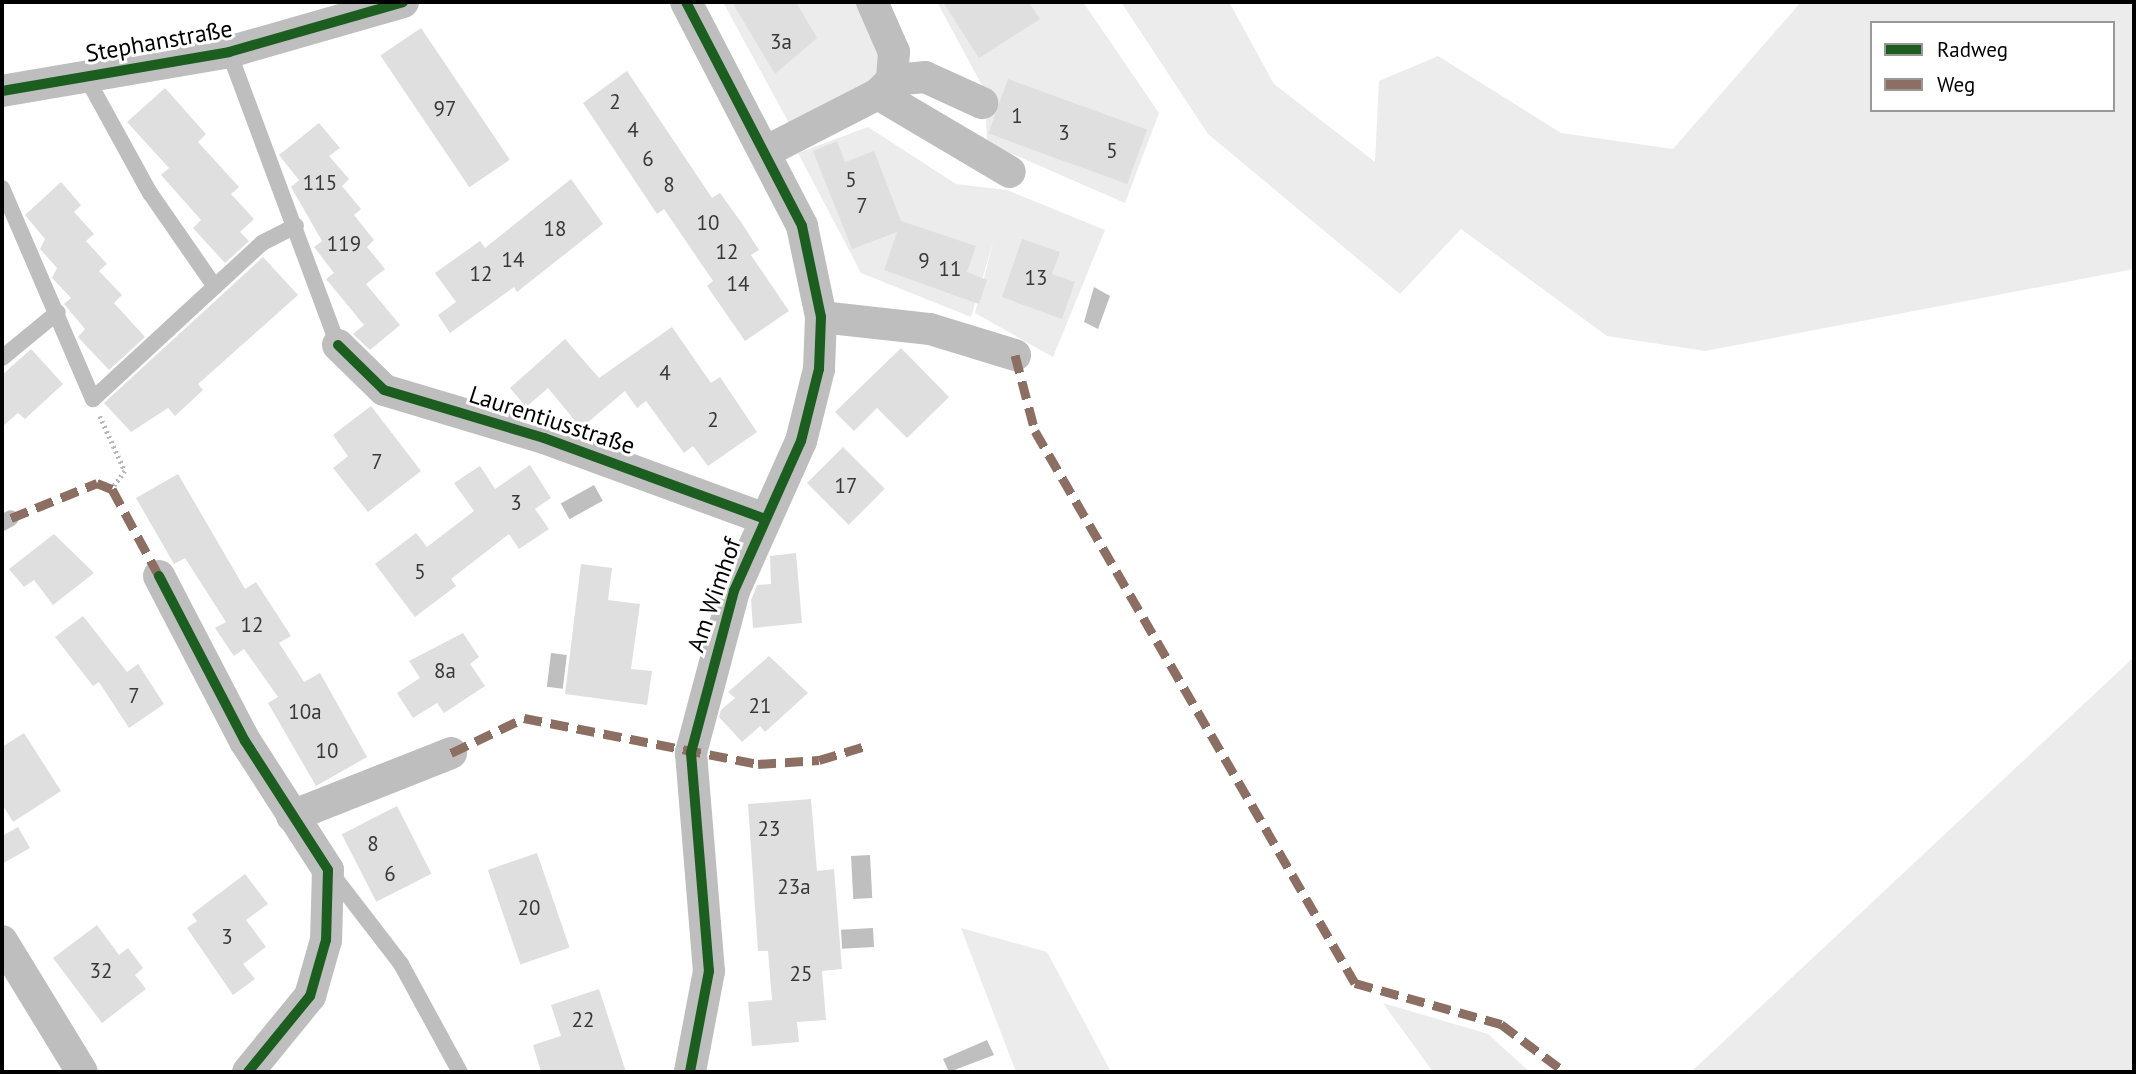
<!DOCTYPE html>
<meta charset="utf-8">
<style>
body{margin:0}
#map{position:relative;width:2136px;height:1074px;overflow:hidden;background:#fff;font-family:"PT Sans",sans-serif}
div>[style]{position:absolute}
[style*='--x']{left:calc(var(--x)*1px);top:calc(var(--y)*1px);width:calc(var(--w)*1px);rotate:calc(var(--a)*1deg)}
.green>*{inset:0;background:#ececec}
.water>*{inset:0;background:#bfbfbf;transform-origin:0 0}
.building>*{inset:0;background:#dfdfdf;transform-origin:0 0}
.path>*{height:4.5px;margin-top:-2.25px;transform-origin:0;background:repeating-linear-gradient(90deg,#b9b9b9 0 2px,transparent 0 5.5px)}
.service>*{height:16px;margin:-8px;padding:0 8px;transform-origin:8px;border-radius:8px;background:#bebebe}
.minor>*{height:32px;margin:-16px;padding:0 16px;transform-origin:16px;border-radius:16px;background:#bebebe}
.quiet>*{height:9px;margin-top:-4.5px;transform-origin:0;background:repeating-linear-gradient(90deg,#8d6e63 0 18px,transparent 0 27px)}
.cycleway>*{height:10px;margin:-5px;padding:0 5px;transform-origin:5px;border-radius:5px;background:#1b5e20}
span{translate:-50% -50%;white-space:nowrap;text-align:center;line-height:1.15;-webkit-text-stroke:6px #fff;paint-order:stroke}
.number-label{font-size:21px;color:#383838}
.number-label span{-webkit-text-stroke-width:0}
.street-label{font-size:24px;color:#000}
.frame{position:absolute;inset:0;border:4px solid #000;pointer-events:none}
.legend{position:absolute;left:1870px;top:21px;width:245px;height:91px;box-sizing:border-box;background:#fff;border:2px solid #999;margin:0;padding:9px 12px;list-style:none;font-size:21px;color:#000}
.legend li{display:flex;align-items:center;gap:14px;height:35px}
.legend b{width:35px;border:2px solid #999}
</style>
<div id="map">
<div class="green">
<div style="clip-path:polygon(723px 2px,855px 2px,874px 30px,886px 74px,789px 123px)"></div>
<div style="clip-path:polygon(937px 2px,1083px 2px,1159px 113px,1125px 203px,987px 143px,985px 91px)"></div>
<div style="clip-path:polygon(evenodd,1121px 2px,1229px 2px,1274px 84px,1375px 162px,1379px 81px,1438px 56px,1561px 133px,1673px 149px,1801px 2px,2134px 2px,2134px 269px,1705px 351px,1607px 336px,1461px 229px,1400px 294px,1208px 134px,1121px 2px,1872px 23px,2113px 23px,2113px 110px,1872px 110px,1872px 23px)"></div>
<div style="clip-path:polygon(868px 127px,956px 184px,1007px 190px,1105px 230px,1053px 357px,975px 313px,994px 239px,971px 317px,861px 273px,798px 153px)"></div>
<div style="clip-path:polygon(2134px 657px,2134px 1072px,1691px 1072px)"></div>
<div style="clip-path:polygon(961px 928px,1047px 952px,1111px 1072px,1016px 1072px)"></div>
<div style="clip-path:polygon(1383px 1003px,1488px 1034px,1530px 1072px,1433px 1072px)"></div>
</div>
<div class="water">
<div style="clip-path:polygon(1094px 287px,1110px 296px,1098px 329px,1084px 322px)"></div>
<div style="left:594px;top:485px;width:18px;height:38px;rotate:61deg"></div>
<div style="left:551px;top:653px;width:16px;height:34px;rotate:7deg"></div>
<div style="left:870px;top:855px;width:43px;height:19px;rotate:87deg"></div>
<div style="left:873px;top:928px;width:19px;height:32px;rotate:87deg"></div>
<div style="clip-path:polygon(987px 1040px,994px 1055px,949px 1072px,943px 1059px)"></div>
</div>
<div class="building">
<div style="clip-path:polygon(732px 2px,796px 2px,817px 38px,775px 74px)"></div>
<div style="clip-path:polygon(943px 2px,1029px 2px,1040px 19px,979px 58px)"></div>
<div style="left:421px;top:28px;width:159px;height:49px;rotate:56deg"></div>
<div style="clip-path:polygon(627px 71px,712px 198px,720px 193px,741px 222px,759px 250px,751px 255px,789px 311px,745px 341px,707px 286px,713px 281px,664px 209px,657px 214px,583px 103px)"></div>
<div style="left:1008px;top:79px;width:148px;height:58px;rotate:20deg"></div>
<div style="clip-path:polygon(165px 88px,206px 134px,198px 142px,239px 187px,231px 194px,254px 219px,240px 232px,249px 241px,225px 263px,193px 228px,201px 220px,161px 175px,169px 168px,127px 122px)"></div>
<div style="clip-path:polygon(319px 123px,340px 148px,329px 156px,349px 179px,342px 186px,361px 209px,354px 215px,374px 240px,367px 247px,385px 269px,366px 284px,400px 325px,370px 350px,353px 334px,364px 325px,326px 279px,334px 273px,314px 247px,322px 241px,291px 187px,299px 180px,279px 155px)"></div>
<div style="clip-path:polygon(837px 141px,845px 162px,874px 151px,901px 221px,976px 246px,967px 272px,987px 280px,979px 304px,884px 270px,897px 232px,852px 249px,813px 151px)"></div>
<div style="clip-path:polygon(571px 179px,603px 224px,517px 292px,514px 287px,450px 333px,438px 315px,456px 302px,435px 273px,480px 241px,485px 248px)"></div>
<div style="clip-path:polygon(61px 182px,81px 205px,74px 212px,94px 234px,86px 241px,107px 264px,99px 271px,122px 295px,114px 303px,145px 337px,109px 370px,78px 337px,85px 329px,64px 304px,71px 298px,52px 278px,57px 268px,40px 249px,45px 239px,25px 215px)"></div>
<div style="clip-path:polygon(1022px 239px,1060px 252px,1052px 274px,1075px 282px,1062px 319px,1002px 297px)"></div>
<div style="clip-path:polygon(263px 257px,298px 295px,198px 384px,203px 390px,175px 416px,168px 408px,131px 432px,104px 403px)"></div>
<div style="clip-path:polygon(672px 327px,711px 383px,720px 377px,757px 432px,708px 466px,693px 446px,684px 453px,646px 401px,637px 408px,625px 391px,581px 428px,548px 388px,526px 407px,510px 388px,565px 339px,599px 378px)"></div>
<div style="clip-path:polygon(901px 348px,949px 397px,907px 438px,877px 408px,854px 431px,835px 412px)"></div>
<div style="clip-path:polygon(31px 349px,63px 384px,25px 419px,18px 413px,2px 427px,2px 375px)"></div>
<div style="clip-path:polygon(371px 406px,421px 471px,368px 512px,333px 468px,348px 456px,333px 435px)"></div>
<div style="left:843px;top:447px;width:59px;height:51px;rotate:45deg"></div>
<div style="clip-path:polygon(530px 465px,551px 498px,535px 509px,549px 529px,519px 549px,509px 534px,451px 579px,456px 586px,415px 617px,375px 564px,416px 533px,427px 547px,474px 511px,454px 483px,480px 466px,495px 489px)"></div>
<div style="clip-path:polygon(178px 474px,245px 589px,256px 582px,291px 636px,279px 643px,304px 682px,320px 673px,367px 757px,316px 786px,268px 703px,278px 697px,244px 649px,234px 656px,215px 628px,226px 622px,185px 558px,174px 564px,136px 498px)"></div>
<div style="clip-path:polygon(54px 534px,94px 573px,53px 605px,34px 580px,24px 587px,9px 569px)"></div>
<div style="clip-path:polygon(796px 553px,802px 623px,753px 628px,751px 600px,757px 585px,771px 584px,770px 556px)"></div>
<div style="clip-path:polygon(581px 564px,612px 568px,608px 600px,640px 604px,631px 669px,652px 671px,647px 705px,565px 694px)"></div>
<div style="clip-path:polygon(83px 616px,127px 672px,138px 664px,164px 704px,129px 728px,99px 682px,93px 686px,55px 637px)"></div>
<div style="clip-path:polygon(463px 633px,479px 657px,470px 664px,485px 686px,444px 713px,437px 703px,413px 718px,397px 693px,420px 678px,409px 661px)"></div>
<div style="clip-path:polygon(769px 656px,808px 693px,765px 732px,760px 726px,742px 742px,719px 717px,721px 710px,735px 698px,728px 692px)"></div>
<div style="clip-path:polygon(24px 733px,61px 791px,13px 822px,2px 804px,2px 747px)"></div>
<div style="clip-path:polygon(811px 799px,817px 871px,834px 869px,842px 969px,822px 971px,826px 1020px,797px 1022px,799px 1042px,752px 1046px,748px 1002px,772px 1000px,768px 951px,758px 951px,748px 804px)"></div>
<div style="left:397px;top:806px;width:76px;height:62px;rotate:63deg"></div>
<div style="clip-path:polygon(18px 827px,30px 848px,2px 864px,2px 836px)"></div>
<div style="left:537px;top:853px;width:100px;height:52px;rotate:71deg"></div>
<div style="clip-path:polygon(245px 874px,268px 904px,246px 920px,266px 947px,243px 964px,255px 979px,233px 995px,187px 928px,197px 921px,192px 914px)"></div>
<div style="clip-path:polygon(97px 925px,119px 955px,128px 948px,143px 968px,135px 975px,146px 989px,102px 1023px,53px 958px)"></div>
<div style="clip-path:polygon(599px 989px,626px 1072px,541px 1072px,533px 1045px,561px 1036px,551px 1005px)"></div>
</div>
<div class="path">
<div style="--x:100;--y:416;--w:60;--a:65.6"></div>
<div style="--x:125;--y:471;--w:22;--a:126"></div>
</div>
<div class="service">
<div style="--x:229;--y:52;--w:313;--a:69.6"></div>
<div style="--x:85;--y:75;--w:135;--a:61.2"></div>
<div style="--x:150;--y:193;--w:114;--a:55.3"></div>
<div style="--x:2;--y:188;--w:230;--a:66.7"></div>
<div style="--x:93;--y:399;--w:230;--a:-42.7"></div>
<div style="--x:262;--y:243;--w:38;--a:-27"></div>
<div style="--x:2;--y:358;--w:72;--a:-39.4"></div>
<div style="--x:2;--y:523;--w:10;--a:-29"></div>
<div style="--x:331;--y:873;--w:115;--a:52.4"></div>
<div style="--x:401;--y:964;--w:123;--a:61.4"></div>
</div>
<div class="minor">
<div style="--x:686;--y:2;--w:252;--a:62.6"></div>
<div style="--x:802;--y:226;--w:93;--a:78.2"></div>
<div style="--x:821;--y:317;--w:52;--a:92.2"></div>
<div style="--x:819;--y:369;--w:74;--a:104"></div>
<div style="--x:801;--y:441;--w:164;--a:114.1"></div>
<div style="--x:734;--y:591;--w:168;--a:104.9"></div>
<div style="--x:691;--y:753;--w:219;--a:85.3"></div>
<div style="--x:709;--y:971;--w:103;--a:100.7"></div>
<div style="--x:892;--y:80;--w:33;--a:-5"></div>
<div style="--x:925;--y:77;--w:63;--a:24.5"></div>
<div style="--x:2;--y:91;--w:230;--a:-9.7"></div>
<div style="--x:229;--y:52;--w:181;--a:-16"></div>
<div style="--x:878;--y:94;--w:153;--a:30.6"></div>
<div style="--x:767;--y:151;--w:125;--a:-27.2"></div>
<div style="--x:878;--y:94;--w:20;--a:-45"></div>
<div style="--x:892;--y:80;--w:28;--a:-86"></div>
<div style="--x:894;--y:52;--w:55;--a:-113.7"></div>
<div style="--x:821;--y:317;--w:110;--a:6.3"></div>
<div style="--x:930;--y:329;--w:89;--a:17"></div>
<div style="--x:338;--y:345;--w:64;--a:44.4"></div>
<div style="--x:384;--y:390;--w:167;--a:16.7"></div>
<div style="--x:544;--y:438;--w:233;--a:20.1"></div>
<div style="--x:159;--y:576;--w:186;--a:62.5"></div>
<div style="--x:245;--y:741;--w:153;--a:57.2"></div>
<div style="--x:328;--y:870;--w:70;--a:91.6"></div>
<div style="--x:326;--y:940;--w:58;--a:105.9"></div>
<div style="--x:310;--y:996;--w:98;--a:129.2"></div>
<div style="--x:292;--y:816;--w:171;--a:-21.6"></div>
<div style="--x:2;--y:941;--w:153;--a:58.6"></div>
</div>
<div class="quiet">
<div style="--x:1015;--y:355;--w:79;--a:75.3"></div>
<div style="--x:1035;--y:431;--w:638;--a:59.9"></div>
<div style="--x:1355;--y:983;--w:152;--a:15.7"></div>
<div style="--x:1501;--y:1024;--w:80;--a:36.9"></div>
<div style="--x:11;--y:518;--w:93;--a:-22.1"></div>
<div style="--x:97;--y:483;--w:16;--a:22"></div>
<div style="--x:112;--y:489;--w:99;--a:61.6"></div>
<div style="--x:451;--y:753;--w:81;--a:-25.6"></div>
<div style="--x:524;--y:718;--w:238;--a:11.1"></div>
<div style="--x:758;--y:764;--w:61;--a:-3.8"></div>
<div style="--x:819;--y:760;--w:52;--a:-16.7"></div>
</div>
<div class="cycleway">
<div style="--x:686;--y:2;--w:252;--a:62.6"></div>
<div style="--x:802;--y:226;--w:93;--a:78.2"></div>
<div style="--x:821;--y:317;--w:52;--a:92.2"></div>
<div style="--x:819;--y:369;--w:74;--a:104"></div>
<div style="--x:801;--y:441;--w:164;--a:114.1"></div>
<div style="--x:734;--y:591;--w:168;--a:104.9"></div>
<div style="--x:691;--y:753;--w:219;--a:85.3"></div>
<div style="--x:709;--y:971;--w:103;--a:100.7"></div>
<div style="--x:2;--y:91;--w:230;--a:-9.7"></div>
<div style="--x:229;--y:52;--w:181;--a:-16"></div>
<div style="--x:338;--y:345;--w:64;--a:44.4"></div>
<div style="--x:384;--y:390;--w:167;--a:16.7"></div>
<div style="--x:544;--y:438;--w:233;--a:20.1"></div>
<div style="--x:159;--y:576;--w:186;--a:62.5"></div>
<div style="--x:245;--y:741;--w:153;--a:57.2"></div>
<div style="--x:328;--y:870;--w:70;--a:91.6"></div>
<div style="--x:326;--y:940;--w:58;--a:105.9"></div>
<div style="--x:310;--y:996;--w:98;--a:129.2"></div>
</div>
<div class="number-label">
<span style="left:781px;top:42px">3a</span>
<span style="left:615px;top:102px">2</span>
<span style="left:445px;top:109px">97</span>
<span style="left:1017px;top:116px">1</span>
<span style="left:633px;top:130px">4</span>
<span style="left:1064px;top:133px">3</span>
<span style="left:1112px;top:151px">5</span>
<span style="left:648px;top:159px">6</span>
<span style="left:851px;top:180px">5</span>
<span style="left:320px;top:183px">115</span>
<span style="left:669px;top:185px">8</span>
<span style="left:862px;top:206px">7</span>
<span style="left:708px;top:223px">10</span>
<span style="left:555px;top:229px">18</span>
<span style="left:344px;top:244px">119</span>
<span style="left:727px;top:252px">12</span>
<span style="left:513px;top:260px">14</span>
<span style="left:924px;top:261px">9</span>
<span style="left:950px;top:269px">11</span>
<span style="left:481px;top:274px">12</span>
<span style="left:1036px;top:278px">13</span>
<span style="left:738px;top:284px">14</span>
<span style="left:665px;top:373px">4</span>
<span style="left:713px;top:420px">2</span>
<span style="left:377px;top:462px">7</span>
<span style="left:846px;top:486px">17</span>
<span style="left:516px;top:503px">3</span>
<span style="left:420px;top:572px">5</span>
<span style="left:252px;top:625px">12</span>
<span style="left:445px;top:671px">8a</span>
<span style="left:134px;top:696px">7</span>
<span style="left:760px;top:706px">21</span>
<span style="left:305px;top:712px">10a</span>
<span style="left:327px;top:751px">10</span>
<span style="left:769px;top:829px">23</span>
<span style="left:373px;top:844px">8</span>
<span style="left:390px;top:874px">6</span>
<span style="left:794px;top:887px">23a</span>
<span style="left:529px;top:908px">20</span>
<span style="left:227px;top:937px">3</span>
<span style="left:101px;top:971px">32</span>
<span style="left:801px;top:974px">25</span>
<span style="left:583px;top:1020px">22</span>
</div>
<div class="street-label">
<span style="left:159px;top:41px;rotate:-10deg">Stephanstraße</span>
<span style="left:552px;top:420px;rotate:18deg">Laurentiusstraße</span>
<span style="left:714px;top:595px;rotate:-71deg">Am Wimhof</span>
</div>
<div class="frame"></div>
<ul class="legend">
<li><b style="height:9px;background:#1b5e20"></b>Radweg</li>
<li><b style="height:9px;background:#8d6e63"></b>Weg</li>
</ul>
</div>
